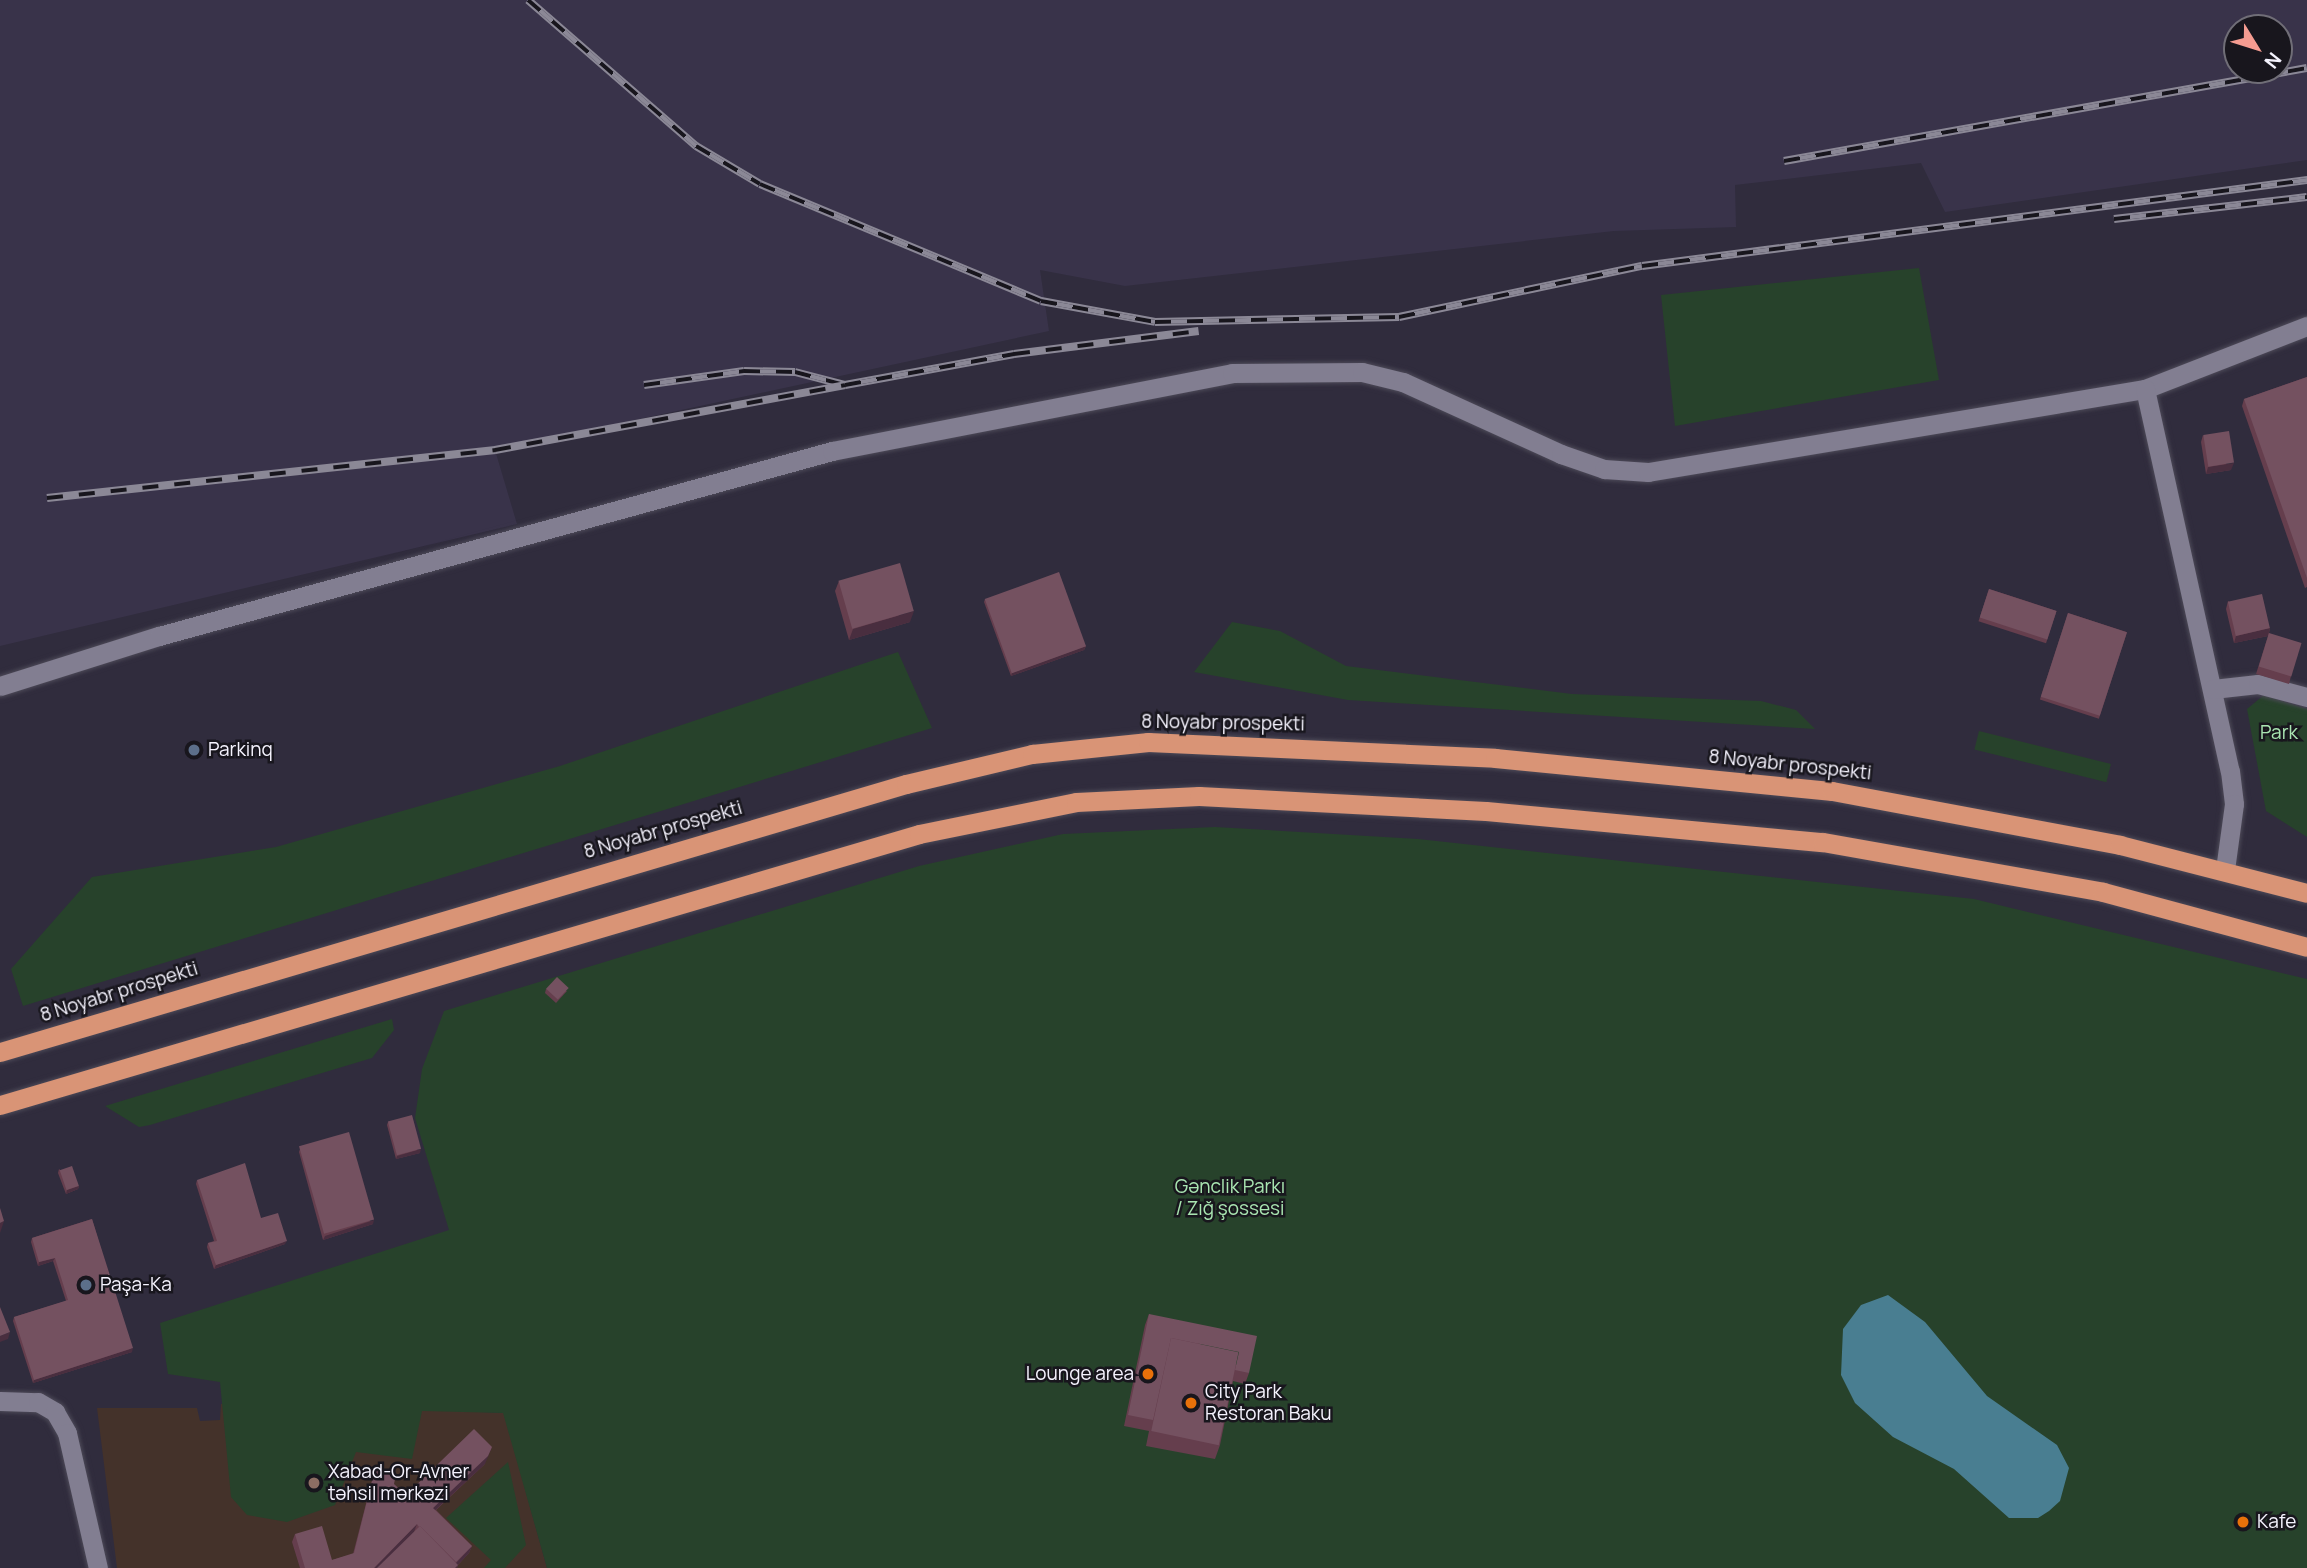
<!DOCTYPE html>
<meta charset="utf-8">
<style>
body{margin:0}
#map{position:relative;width:2307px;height:1568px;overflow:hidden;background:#302c3d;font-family:Manrope,sans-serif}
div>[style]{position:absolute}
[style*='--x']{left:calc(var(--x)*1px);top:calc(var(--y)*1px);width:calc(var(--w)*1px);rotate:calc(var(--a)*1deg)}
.built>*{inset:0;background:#39334a}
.education>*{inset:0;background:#44322a}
.green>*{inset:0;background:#27422b;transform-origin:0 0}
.water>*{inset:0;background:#497e91}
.roads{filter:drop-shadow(0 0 2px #4d4a58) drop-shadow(0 0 2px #4d4a58)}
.minor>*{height:19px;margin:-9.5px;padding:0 9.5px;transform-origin:9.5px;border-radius:9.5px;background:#827e91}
.trunk>*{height:19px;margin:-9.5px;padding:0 9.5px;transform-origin:9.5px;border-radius:9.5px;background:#d99476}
.rail>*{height:8px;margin-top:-4px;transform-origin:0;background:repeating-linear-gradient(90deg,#18161d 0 16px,#8b8896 0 32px);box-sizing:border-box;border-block:2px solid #8b8896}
.wall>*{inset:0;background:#653e4d;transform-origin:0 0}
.shaded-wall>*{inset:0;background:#492e3f}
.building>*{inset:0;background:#745160;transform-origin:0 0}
.dots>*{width:19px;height:19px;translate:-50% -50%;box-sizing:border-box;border:4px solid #18161d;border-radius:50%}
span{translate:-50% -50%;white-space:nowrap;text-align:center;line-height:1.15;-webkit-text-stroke:5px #18161d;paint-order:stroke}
.street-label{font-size:19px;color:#f5f3fe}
.park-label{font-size:19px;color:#a9e5b1}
.poi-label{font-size:19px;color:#f5f3fe}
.left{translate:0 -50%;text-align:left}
.right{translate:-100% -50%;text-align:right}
.north{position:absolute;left:2223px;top:14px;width:70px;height:70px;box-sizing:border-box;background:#18161d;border:2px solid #706e77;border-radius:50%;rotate:128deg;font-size:19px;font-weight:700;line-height:28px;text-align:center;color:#f5f3fe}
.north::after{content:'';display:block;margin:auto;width:24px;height:32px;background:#f59c91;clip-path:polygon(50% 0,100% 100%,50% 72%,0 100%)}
</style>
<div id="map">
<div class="built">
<div style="clip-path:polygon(evenodd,0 0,2307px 0,2307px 160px,1945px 212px,1921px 163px,1735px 185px,1736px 227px,1614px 231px,1125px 286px,1040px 270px,1049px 331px,495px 450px,517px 524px,0 646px,0 0,2237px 28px,2279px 28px,2279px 70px,2237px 70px,2237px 28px)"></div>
</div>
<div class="education">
<div style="clip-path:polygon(268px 1403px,504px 1413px,547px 1568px,117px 1568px,97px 1408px,197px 1408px,200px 1421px,220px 1420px,221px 1404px)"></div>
</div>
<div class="green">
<div style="clip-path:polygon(1919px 268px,1939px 380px,1675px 426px,1661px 295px)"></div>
<div style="clip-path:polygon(1232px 622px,1280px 631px,1346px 666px,1572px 694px,1761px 701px,1796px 710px,1815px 729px,1348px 700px,1194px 672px)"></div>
<div style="clip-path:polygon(898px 652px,932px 728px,23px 1006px,11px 969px,92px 877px,276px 847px,560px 766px)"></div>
<div style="clip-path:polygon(2264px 695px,2307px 709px,2307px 837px,2266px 811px,2247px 709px)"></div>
<div style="left:1979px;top:731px;width:136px;height:19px;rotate:14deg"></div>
<div style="clip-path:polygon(1215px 827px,1418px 839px,1974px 899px,2307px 979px,2307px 1568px,547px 1568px,503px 1413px,422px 1411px,412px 1459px,356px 1452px,335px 1505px,287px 1522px,247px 1515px,231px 1497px,220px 1382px,168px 1374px,160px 1323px,449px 1230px,415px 1118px,422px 1069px,444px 1011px,919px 866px,1063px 834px)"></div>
<div style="clip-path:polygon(392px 1019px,394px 1030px,372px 1058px,150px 1125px,139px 1127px,105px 1106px)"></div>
<div style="clip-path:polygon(508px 1462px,526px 1545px,505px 1568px,484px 1568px,491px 1560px,446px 1518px)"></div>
</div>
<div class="water">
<div style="clip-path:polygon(1888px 1295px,1925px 1322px,1987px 1396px,2057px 1445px,2069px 1468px,2060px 1501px,2049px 1511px,2038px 1518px,2009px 1518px,1954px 1469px,1893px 1437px,1855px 1403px,1841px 1375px,1843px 1329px,1861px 1305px)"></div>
</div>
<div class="roads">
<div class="minor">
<div style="--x:2145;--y:389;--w:174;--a:-21.3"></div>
<div style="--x:0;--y:686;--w:167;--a:-17.5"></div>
<div style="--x:159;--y:636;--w:698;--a:-15.37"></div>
<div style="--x:832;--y:451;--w:408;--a:-11"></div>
<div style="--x:1232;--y:373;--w:130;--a:-0.4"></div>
<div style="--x:1362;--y:372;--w:42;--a:13.7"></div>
<div style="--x:1403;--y:382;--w:174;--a:24.5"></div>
<div style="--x:1561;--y:454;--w:46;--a:19.2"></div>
<div style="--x:1604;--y:469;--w:44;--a:3.9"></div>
<div style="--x:1648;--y:472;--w:504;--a:-9.48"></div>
<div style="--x:2145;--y:389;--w:391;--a:77.5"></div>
<div style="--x:2230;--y:771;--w:33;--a:83"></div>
<div style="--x:2234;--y:804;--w:67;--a:97.8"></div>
<div style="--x:2213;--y:689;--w:45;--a:-6.3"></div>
<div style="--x:2258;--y:684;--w:51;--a:14.9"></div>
<div style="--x:0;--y:1401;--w:38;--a:2"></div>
<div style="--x:38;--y:1402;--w:20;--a:30"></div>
<div style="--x:55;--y:1412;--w:24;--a:60"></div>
<div style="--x:67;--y:1433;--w:139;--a:77.1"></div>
</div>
<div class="trunk">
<div style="--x:0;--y:1052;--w:945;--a:-16.48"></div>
<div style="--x:906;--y:784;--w:130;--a:-13.4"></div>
<div style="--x:1032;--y:754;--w:117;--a:-5.9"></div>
<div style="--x:1148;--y:742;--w:347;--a:2.6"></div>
<div style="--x:1495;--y:758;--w:339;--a:5.6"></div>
<div style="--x:1832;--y:791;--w:293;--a:10.6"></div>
<div style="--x:2120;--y:845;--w:193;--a:14.4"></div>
<div style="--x:0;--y:1105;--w:958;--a:-16.43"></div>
<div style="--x:919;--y:834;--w:160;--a:-11.5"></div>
<div style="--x:1076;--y:802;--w:123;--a:-2.8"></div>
<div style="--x:1199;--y:796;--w:287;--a:3"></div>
<div style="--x:1486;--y:811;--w:338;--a:5.3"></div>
<div style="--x:1823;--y:842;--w:284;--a:10.1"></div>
<div style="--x:2103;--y:892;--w:211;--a:15.1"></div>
</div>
</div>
<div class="rail">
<div style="--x:528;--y:0;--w:223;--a:41"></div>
<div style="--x:696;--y:146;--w:74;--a:30.7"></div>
<div style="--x:760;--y:184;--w:304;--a:22.6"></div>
<div style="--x:1041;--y:301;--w:116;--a:10.4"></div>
<div style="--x:1155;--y:322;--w:244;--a:-1.2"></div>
<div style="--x:1399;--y:317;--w:248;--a:-11.9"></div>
<div style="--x:1642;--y:266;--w:671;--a:-7.37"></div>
<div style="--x:1784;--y:161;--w:531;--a:-10.08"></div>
<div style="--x:2114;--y:219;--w:194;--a:-6.5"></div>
<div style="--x:644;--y:385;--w:101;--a:-8"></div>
<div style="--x:744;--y:371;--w:51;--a:1.1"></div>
<div style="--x:795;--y:372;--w:52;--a:14.6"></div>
<div style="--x:845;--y:385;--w:172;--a:-10.4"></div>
<div style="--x:1014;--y:354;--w:186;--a:-7.1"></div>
<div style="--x:47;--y:498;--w:451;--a:-6.1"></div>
<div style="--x:495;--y:450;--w:356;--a:-10.5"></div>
</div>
<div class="wall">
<div style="clip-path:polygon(2307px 377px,2307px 587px,2305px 588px,2242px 406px,2244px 399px)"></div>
<div style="clip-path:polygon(2203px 435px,2231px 470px,2206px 474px,2201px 442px)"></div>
<div style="clip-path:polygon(839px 581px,910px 622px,849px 640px,835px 591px)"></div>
<div style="left:1989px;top:589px;width:71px;height:34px;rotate:18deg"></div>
<div style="clip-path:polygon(985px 599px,1086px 646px,1084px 650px,1011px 676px,984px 602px)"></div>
<div style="clip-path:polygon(2228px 601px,2270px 628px,2269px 633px,2291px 676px,2289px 684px,2256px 674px,2268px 636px,2234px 643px,2226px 609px)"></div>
<div style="left:2068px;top:613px;width:62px;height:91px;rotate:18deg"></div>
<div style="clip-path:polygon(546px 989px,567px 991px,556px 1003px,545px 993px)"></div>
<div style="clip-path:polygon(388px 1122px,420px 1153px,396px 1159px,387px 1125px)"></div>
<div style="clip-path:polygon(300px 1149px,373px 1224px,323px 1240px,299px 1152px)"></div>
<div style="clip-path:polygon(59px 1169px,79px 1186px,78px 1189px,66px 1194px,58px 1173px)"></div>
<div style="clip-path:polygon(197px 1180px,261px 1218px,285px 1244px,214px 1269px,207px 1247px,208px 1243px,214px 1241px,196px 1184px)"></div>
<div style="clip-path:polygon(92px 1219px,132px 1352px,33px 1383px,13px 1321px,14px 1317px,66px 1301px,53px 1261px,38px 1266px,31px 1242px,32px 1238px)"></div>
<div style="clip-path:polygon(1149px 1314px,1249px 1373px,1245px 1384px,1233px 1381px,1220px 1445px,1215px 1459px,1146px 1446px,1149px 1431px,1124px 1426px,1145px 1325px)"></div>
<div style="clip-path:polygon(485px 1464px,436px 1510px,472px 1546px,469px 1553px,458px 1565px,457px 1568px,300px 1568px,292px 1542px,295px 1534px,332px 1560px,353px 1554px,375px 1469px,406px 1495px)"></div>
</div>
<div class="shaded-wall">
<div style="clip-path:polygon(2234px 463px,2231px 470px,2206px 474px,2208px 467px)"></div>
<div style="clip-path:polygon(914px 611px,910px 622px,849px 640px,853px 629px)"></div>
<div style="clip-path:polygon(2270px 628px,2268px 636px,2234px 643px,2236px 636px)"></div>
<div style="clip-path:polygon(1086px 646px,1084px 650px,1011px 676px,1012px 673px)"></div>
<div style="clip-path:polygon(421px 1149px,420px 1153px,396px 1159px,397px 1156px)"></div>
<div style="clip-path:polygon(79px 1186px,78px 1189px,66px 1194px,67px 1190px)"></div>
<div style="clip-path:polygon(374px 1220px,373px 1224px,323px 1240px,325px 1236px)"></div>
<div style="clip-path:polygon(4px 1221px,0 1233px,0 1223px)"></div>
<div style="clip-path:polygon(287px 1241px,285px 1244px,214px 1269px,216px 1265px)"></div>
<div style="clip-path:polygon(55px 1258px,53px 1261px,38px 1266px,39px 1262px)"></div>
<div style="clip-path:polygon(10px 1332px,8px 1339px,0 1342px,0 1336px)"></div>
<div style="clip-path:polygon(133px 1348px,132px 1352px,33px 1383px,34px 1380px)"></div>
<div style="clip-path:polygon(492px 1447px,485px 1464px,430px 1515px,433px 1508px)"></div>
<div style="clip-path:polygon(417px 1524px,414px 1532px,379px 1568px,374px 1568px)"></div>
<div style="clip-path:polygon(472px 1546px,469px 1553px,456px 1567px,458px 1565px,457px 1568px,454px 1568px,456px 1563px)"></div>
</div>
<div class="building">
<div style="clip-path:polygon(2307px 377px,2307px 578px,2244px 399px)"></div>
<div style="left:2229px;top:431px;width:32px;height:26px;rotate:81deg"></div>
<div style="left:900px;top:563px;width:50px;height:64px;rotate:74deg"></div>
<div style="left:1059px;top:572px;width:79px;height:79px;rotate:70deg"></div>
<div style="left:1989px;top:589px;width:71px;height:30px;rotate:18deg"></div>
<div style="left:2262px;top:594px;width:35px;height:35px;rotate:77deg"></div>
<div style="left:2068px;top:613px;width:62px;height:88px;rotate:18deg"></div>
<div style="left:2269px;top:633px;width:34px;height:35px;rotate:17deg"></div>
<div style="left:557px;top:977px;width:16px;height:16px;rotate:43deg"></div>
<div style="left:412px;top:1115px;width:35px;height:25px;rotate:75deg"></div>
<div style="left:349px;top:1132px;width:91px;height:52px;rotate:74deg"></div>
<div style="clip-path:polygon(245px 1163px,261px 1218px,278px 1213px,287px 1241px,216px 1265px,208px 1243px,217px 1241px,197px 1180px)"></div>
<div style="left:72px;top:1166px;width:21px;height:13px;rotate:71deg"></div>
<div style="clip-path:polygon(0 1208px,4px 1221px,0 1223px)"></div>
<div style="clip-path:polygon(92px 1219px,133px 1348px,34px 1380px,14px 1317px,68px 1300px,55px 1258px,39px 1262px,32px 1238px)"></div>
<div style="clip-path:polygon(0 1307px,10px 1332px,0 1336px)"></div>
<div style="clip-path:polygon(1149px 1314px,1257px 1336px,1249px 1373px,1235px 1370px,1239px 1352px,1171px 1338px,1153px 1420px,1128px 1415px)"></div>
<div style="left:1171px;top:1338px;width:69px;height:95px;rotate:12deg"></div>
<div style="clip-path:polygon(474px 1429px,492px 1447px,488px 1456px,433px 1508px,472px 1546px,456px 1562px,420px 1526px,419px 1527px,417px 1524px,374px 1568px,305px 1568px,295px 1534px,322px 1526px,332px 1560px,354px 1553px,375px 1469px,396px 1474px,394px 1484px,406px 1495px)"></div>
<div style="clip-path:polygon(420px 1526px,458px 1565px,455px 1568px,377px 1568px)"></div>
</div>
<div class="dots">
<div style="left:194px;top:750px;background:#5c6f8a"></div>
<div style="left:86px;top:1285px;background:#5c6f8a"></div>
<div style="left:1148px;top:1374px;background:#e8710a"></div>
<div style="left:1191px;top:1403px;background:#e8710a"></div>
<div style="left:314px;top:1483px;background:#8d6e63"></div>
<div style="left:2243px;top:1522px;background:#e8710a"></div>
</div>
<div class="street-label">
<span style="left:1223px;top:723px;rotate:1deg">8 Noyabr prospekti</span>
<span style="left:1790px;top:765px;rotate:6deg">8 Noyabr prospekti</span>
<span style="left:663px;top:830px;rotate:-16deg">8 Noyabr prospekti</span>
<span style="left:119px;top:992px;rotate:-17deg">8 Noyabr prospekti</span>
</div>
<div class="park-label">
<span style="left:2279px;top:733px">Park</span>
<span style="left:1230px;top:1198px">Gənclik Parkı<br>/ Zığ şossesi</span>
</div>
<div class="poi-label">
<span class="left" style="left:208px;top:750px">Parkinq</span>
<span class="left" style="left:100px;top:1285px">Paşa-Ka</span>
<span class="right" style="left:1134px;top:1374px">Lounge area</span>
<span class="left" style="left:1205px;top:1403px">City Park<br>Restoran Baku</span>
<span class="left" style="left:328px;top:1483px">Xabad-Or-Avner<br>təhsil mərkəzi</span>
<span class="left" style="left:2257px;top:1522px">Kafe</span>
</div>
<div class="north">N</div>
</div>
